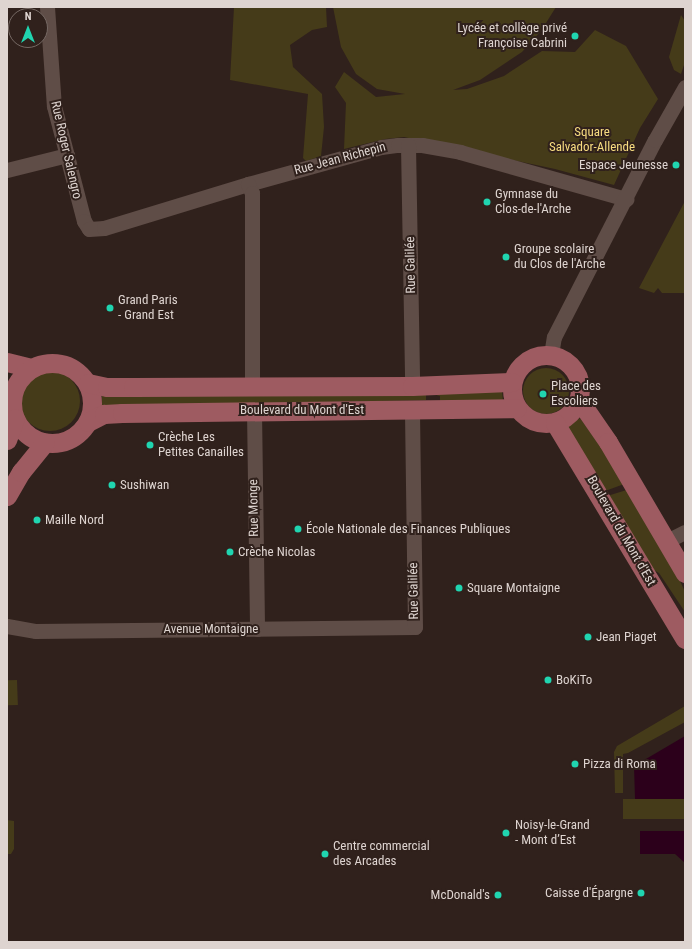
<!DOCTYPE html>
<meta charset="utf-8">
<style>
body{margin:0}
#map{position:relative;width:692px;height:949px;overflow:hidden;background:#30211c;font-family:"Roboto Condensed",sans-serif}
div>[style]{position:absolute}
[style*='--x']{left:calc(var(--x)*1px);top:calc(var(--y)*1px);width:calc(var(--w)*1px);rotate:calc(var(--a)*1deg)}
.green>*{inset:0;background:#453b19;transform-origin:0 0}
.round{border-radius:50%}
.water>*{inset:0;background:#2c001b}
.minor>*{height:15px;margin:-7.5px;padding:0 7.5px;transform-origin:7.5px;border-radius:7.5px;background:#5f4d47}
.major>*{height:19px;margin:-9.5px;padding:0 9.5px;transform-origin:9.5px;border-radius:9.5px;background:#9e5b61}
.major>.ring{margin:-9.5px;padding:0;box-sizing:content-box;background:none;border:19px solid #9e5b61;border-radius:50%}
.dots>*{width:11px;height:11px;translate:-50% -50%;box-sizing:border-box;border:2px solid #30211c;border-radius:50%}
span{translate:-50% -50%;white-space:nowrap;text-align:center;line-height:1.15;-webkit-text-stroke:4px #30211c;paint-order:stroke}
.poi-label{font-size:13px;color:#ded4d0}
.right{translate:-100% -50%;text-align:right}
.left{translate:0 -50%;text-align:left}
.park-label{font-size:13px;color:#f7dc80}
.street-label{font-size:13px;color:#ded4d0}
.frame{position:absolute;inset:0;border:8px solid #ded4d0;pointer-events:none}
.north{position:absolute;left:8px;top:8px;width:40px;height:40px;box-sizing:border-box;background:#30211c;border:1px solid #766964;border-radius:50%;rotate:0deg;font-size:11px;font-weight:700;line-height:16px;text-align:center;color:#ded4d0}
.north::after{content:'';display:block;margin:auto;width:14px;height:18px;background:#20d5b0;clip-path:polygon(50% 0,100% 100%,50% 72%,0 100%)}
</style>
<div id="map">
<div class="green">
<div style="clip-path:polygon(234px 7px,326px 7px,327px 27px,312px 30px,290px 45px,293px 67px,322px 94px,324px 127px,321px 156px,306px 161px,303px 158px,308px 94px,230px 80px)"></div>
<div style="clip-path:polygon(333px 7px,556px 7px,541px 31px,522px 52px,480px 80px,453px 90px,467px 89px,504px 76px,542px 51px,575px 52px,595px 30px,626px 46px,658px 99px,640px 128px,614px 185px,555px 169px,404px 137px,385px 139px,344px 149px,346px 103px,335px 87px,344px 72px,376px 97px,405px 94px,377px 89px,356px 74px,341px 47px)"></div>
<div style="clip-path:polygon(681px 15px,685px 21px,685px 62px,681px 74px,674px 70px,669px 57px)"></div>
<div style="clip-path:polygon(685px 201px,685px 293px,662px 293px,658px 288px,654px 293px,639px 288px)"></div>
<div class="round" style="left:523px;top:368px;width:46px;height:46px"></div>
<div class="round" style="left:20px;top:371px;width:60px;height:60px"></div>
<div style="clip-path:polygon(426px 390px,426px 400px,435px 400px,102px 406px,102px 394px)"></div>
<div style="clip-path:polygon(436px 390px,502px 391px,503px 401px,440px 404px,440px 396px,436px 395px)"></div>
<div style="clip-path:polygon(580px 418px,627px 483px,605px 491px,566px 428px)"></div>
<div style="clip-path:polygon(630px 489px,663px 543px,685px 592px,685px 612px,659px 573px,650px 568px,607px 496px)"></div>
<div style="left:17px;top:680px;width:25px;height:10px;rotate:88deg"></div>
<div style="clip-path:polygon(685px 706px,685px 722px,628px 753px,623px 754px,623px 793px,615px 793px,614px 752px,617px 746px)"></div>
<div style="left:623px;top:799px;width:62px;height:20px"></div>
<div style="clip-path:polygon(7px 820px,14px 821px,14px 849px,11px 854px,7px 854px)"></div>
</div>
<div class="water">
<div style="clip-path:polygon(685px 736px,685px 799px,635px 799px,634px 766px)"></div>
<div style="clip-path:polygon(640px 831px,685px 831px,685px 863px,675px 854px,640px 854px)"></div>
</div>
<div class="minor">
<div style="--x:47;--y:7;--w:99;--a:86"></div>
<div style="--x:54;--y:106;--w:119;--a:75.4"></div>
<div style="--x:84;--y:221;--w:9;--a:58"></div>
<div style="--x:89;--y:229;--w:15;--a:-4"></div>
<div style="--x:104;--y:228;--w:151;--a:-17"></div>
<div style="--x:248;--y:184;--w:138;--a:-15.5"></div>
<div style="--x:381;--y:147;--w:17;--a:-7"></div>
<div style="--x:398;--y:145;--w:24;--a:0"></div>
<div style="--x:422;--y:145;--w:39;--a:10"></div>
<div style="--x:460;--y:152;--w:173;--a:15.8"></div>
<div style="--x:408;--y:145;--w:241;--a:89"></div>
<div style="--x:7;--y:170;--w:62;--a:-14"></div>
<div style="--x:248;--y:184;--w:10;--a:66"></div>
<div style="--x:252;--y:193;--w:194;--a:90"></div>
<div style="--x:551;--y:355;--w:18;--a:-81"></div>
<div style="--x:554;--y:337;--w:221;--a:-62.9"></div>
<div style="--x:655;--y:140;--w:61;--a:-60.5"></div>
<div style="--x:254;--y:410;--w:219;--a:89.2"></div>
<div style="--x:667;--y:541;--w:20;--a:-27"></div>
<div style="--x:7;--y:626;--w:28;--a:10"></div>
<div style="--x:35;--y:631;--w:380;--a:-0.6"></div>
<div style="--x:415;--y:627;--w:217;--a:-90.8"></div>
</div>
<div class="major">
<div class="ring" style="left:512px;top:355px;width:49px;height:49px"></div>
<div style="--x:7;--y:362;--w:25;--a:14"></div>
<div class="ring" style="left:12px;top:363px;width:61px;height:61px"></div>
<div style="--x:88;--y:383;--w:19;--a:12"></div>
<div style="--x:107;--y:387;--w:26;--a:0"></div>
<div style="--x:133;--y:387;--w:279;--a:-0.2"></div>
<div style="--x:412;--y:386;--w:100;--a:-2.3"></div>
<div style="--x:579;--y:400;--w:51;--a:55.4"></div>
<div style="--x:608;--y:442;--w:152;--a:59.6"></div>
<div style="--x:88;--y:422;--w:18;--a:-27"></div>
<div style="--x:104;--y:414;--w:18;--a:-3"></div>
<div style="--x:122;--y:413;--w:395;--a:-0.7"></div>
<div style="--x:555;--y:423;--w:252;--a:59"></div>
<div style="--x:7;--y:440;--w:23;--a:-70"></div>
<div style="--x:7;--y:496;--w:28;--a:-60"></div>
<div style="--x:21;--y:472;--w:38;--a:-51"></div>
</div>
<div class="dots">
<div style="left:575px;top:36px;background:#20d5b0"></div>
<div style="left:676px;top:165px;background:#20d5b0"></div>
<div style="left:487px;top:202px;background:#20d5b0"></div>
<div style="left:506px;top:257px;background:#20d5b0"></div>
<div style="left:110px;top:308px;background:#20d5b0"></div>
<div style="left:543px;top:394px;background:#20d5b0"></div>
<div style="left:150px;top:445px;background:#20d5b0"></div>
<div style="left:112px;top:485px;background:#20d5b0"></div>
<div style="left:37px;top:520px;background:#20d5b0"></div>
<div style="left:298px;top:529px;background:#20d5b0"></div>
<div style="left:230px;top:552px;background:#20d5b0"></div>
<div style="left:459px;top:588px;background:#20d5b0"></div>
<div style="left:588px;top:637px;background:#20d5b0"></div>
<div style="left:548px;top:680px;background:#20d5b0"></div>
<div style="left:575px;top:764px;background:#20d5b0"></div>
<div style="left:506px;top:833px;background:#20d5b0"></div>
<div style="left:325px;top:854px;background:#20d5b0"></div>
<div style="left:641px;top:893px;background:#20d5b0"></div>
<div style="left:498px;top:895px;background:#20d5b0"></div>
</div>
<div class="poi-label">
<span class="right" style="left:567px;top:36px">Lycée et collège privé<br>Françoise Cabrini</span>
<span class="right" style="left:668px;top:165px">Espace Jeunesse</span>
<span class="left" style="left:495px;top:202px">Gymnase du<br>Clos-de-l'Arche</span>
<span class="left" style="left:514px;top:257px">Groupe scolaire<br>du Clos de l'Arche</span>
<span class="left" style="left:118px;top:308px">Grand Paris<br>- Grand Est</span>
<span class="left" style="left:551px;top:394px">Place des<br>Escoliers</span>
<span class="left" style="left:158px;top:445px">Crèche Les<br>Petites Canailles</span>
<span class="left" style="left:120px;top:485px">Sushiwan</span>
<span class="left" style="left:45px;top:520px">Maille Nord</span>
<span class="left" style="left:306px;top:529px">École Nationale des Finances Publiques</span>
<span class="left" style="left:238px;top:552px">Crèche Nicolas</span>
<span class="left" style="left:467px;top:588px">Square Montaigne</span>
<span class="left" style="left:596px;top:637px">Jean Piaget</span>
<span class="left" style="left:556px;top:680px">BoKiTo</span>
<span class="left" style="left:583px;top:764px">Pizza di Roma</span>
<span class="left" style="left:515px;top:833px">Noisy-le-Grand<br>- Mont d’Est</span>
<span class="left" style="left:333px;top:854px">Centre commercial<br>des Arcades</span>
<span class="right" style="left:633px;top:893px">Caisse d'Épargne</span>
<span class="right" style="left:490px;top:895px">McDonald's</span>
</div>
<div class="park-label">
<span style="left:592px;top:140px">Square<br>Salvador-Allende</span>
</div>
<div class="street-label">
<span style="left:66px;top:150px;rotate:77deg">Rue Roger Salengro</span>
<span style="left:340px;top:159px;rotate:-15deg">Rue Jean Richepin</span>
<span style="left:411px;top:265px;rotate:-91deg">Rue Galilée</span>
<span style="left:302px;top:410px">Boulevard du Mont d'Est</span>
<span style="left:254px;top:508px;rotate:-91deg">Rue Monge</span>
<span style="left:621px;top:531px;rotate:60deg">Boulevard du Mont d'Est</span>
<span style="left:414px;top:591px;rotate:-91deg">Rue Galilée</span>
<span style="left:211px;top:629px">Avenue Montaigne</span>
</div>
<div class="frame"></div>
<div class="north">N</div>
</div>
